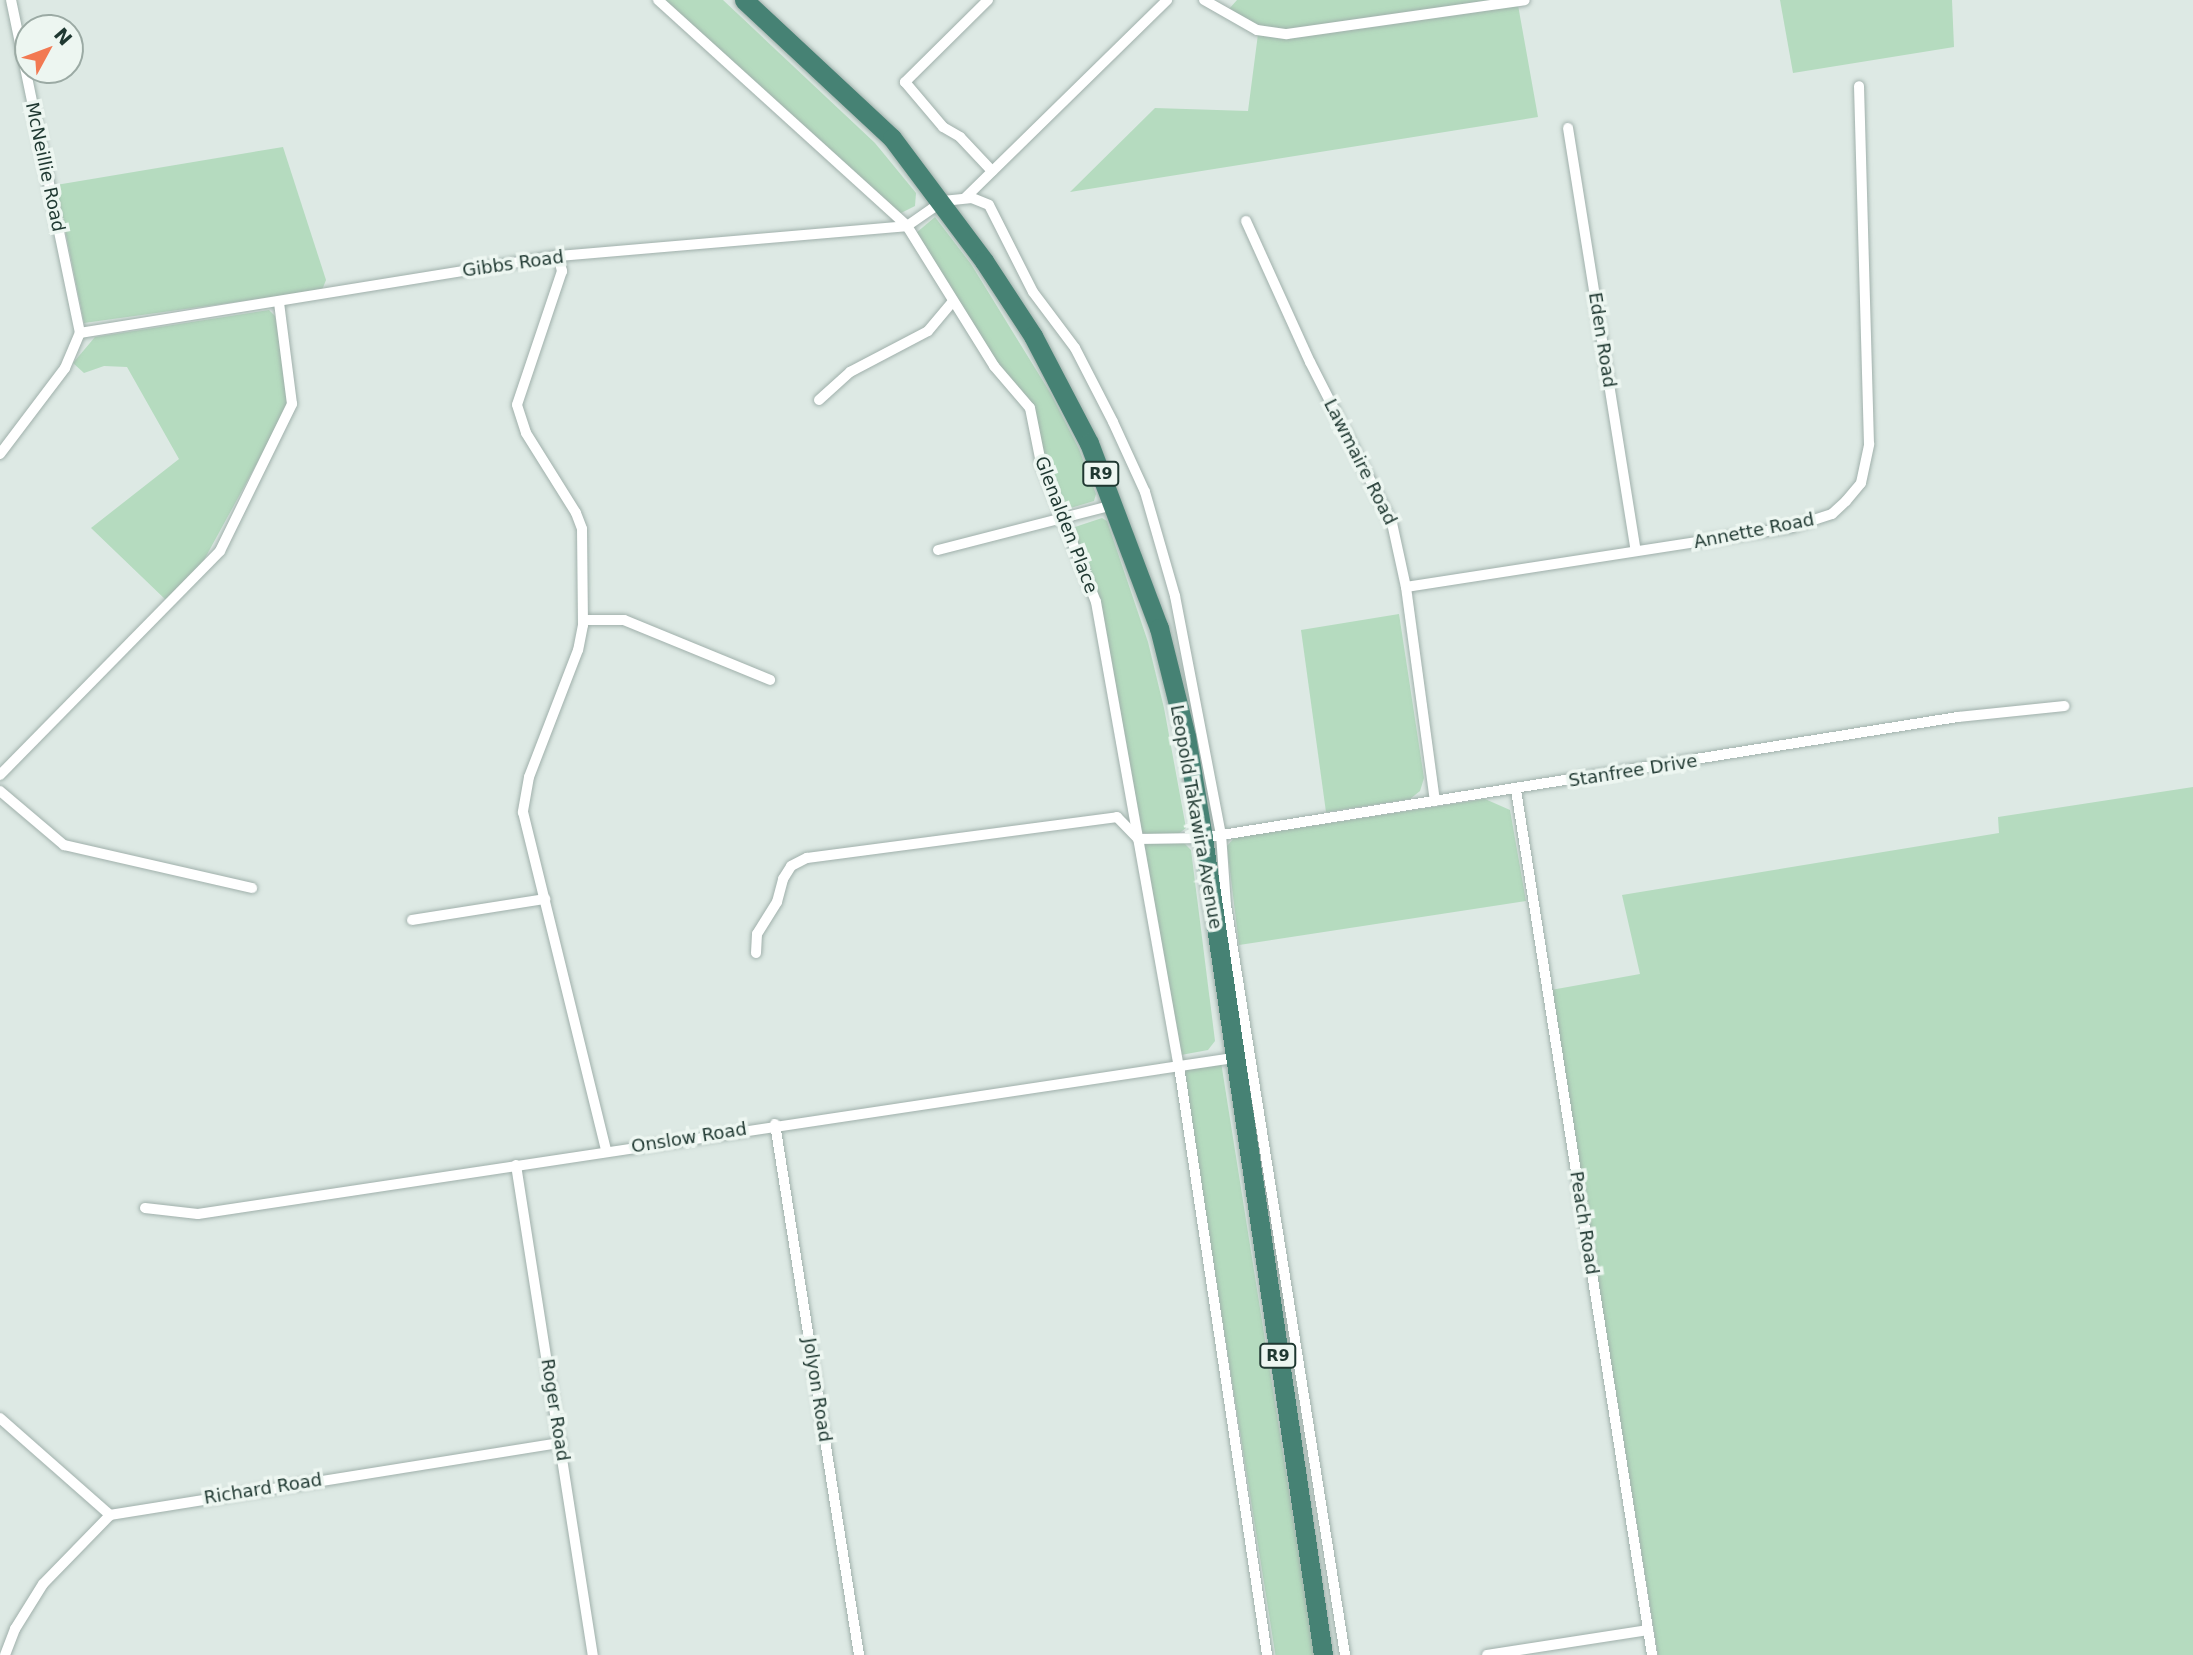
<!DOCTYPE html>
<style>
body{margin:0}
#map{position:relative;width:2193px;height:1655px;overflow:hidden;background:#dde9e4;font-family:"DejaVu Sans",sans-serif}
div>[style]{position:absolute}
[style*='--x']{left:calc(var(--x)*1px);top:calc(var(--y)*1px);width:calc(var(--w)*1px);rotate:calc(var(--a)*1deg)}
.green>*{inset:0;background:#b5dbbf;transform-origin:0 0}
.roads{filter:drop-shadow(0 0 2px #a0b0ab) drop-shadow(0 0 2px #a0b0ab)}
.minor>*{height:10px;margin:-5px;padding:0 5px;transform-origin:5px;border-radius:5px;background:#fff}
.trunk>*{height:19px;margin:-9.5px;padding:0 9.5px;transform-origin:9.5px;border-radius:9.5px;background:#468274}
span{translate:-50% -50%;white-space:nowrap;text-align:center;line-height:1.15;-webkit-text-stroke:7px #edf6f1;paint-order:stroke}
.shield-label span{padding:2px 5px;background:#edf6f1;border:2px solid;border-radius:5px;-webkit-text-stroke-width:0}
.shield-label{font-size:16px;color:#1f3831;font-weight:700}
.street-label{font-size:18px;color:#1f3831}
.north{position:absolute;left:14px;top:14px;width:70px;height:70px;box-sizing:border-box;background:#edf6f1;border:2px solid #9baaa4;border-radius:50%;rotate:49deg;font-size:19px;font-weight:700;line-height:28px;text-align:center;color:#1f3831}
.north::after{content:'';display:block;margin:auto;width:24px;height:32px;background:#f27952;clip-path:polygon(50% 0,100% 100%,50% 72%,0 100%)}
</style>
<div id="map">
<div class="green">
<div style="clip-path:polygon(663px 0,723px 0,875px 143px,916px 193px,915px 206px,899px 214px)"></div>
<div style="clip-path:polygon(1237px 0,1499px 0,1287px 30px,1258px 26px,1229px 9px)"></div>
<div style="clip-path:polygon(1780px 0,1952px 0,1954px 47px,1793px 73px)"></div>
<div style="clip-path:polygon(1518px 5px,1538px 117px,1070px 192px,1155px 108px,1248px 111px,1258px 34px)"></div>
<div style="clip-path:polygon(283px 147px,326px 280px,322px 290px,84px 323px,56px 185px)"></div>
<div style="clip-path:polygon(935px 217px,971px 264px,1051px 394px,1079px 449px,1096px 494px,1094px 501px,1064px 510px,1043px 460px,1032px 408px,996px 363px,916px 233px)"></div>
<div style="clip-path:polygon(269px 310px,275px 316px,289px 396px,284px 414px,204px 560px,167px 601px,91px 528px,179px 459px,127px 367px,104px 366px,84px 373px,73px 363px,95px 337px)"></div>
<div style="clip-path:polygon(1102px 518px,1107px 521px,1148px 642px,1164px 708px,1186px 828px,1177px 835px,1153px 837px,1139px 831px,1099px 603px,1072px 528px)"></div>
<div style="clip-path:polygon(1399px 614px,1424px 778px,1420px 791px,1410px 799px,1326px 812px,1301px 630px)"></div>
<div style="clip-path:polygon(2193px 787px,2193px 1655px,1658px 1655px,1551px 990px,1640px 974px,1622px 895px,1999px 833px,1998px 817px)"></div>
<div style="clip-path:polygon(1485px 799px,1510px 810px,1526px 901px,1239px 945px,1227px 846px,1234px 838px)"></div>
<div style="clip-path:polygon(1184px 843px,1191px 850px,1215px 1041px,1208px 1050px,1181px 1055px,1142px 844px)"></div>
<div style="left:1221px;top:1062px;width:600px;height:39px;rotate:81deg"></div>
</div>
<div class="roads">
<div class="minor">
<div style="--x:658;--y:0;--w:336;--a:42.2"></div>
<div style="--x:907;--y:226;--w:165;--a:58.1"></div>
<div style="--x:994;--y:366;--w:55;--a:49.4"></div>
<div style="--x:1030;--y:408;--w:56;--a:78.7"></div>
<div style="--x:1041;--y:463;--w:149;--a:68.4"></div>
<div style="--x:1096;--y:602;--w:471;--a:79.9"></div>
<div style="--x:1179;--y:1066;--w:596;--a:81.5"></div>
<div style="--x:988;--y:0;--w:117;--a:135.3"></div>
<div style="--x:905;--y:82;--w:59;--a:49.8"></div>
<div style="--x:943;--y:127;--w:20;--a:30"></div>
<div style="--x:960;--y:137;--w:47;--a:46.7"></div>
<div style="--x:1204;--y:0;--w:61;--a:29.5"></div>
<div style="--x:1257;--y:30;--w:30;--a:8"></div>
<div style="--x:1287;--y:34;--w:240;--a:-8.1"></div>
<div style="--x:1568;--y:128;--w:428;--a:80.9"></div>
<div style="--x:965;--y:198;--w:283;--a:-44.4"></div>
<div style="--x:1246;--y:221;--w:155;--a:65.6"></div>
<div style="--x:1310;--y:362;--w:181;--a:63"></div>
<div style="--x:1392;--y:523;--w:66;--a:77.7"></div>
<div style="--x:1406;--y:587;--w:216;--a:82.3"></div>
<div style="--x:558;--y:256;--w:16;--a:75"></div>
<div style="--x:562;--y:271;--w:141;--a:108.6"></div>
<div style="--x:517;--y:405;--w:29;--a:72"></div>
<div style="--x:526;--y:433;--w:94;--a:58"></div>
<div style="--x:576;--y:513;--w:17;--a:69"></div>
<div style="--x:582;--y:529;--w:96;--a:89.4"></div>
<div style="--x:583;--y:625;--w:25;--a:101"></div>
<div style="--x:578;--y:650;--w:136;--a:111.1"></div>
<div style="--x:529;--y:777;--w:36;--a:100"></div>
<div style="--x:523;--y:812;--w:349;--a:76.2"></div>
<div style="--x:80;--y:333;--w:484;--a:-9.2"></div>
<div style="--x:558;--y:256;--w:350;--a:-4.9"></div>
<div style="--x:907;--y:226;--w:44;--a:-34.8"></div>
<div style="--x:943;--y:201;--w:29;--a:-6"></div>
<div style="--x:972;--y:198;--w:18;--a:22"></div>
<div style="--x:989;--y:205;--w:97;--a:63.2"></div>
<div style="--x:1033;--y:292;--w:70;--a:53.1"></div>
<div style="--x:1075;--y:348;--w:83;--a:62.8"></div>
<div style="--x:1113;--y:422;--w:77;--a:65.4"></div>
<div style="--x:1145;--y:492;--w:108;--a:73.9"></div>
<div style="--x:1175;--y:596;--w:242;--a:79.1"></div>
<div style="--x:1221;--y:834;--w:71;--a:86"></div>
<div style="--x:1226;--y:905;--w:759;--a:80.98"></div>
<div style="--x:819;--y:400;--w:42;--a:-42.1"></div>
<div style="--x:850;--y:372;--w:88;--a:-27.7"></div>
<div style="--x:928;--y:331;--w:39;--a:-50"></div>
<div style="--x:0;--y:454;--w:108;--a:-52.9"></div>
<div style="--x:65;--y:368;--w:38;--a:-67"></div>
<div style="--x:80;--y:333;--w:340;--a:-101.7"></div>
<div style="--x:938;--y:550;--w:181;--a:-14.4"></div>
<div style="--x:1406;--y:587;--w:391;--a:-8.8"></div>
<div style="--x:1792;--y:527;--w:42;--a:-18"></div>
<div style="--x:1832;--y:514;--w:19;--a:-43"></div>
<div style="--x:1846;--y:501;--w:23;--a:-50"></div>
<div style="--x:1861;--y:483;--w:40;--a:-78"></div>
<div style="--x:1869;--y:444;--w:358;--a:-91.6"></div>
<div style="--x:583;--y:620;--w:41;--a:0"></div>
<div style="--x:624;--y:620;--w:158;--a:22.3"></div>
<div style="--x:0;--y:775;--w:314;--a:-45.5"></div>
<div style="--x:220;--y:551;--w:164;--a:-63.9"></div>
<div style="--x:292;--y:404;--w:102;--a:-97.3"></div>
<div style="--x:1516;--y:790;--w:876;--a:81.06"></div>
<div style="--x:0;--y:791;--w:84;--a:40.2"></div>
<div style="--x:64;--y:845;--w:193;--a:12.9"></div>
<div style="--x:412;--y:920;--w:135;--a:-9"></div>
<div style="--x:756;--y:953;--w:19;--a:-87"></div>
<div style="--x:757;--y:934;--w:38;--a:-58"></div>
<div style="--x:777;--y:902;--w:24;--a:-75"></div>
<div style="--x:783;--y:879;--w:15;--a:-58"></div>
<div style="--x:791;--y:866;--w:18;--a:-27"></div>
<div style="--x:807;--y:858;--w:313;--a:-7.5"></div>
<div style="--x:1117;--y:817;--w:30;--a:46"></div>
<div style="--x:1138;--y:839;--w:65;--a:-0.9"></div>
<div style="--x:1203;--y:838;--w:765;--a:-9.11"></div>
<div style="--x:1958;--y:717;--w:107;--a:-5.9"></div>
<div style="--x:775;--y:1124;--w:538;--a:81.01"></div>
<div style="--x:516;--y:1165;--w:496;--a:81.1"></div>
<div style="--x:145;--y:1208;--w:53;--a:6.5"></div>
<div style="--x:198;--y:1214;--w:1047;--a:-8.57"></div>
<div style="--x:0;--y:1418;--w:147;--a:41.4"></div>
<div style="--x:110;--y:1515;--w:457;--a:-9.1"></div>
<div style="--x:5;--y:1655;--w:28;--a:-69"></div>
<div style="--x:15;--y:1629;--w:53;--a:-58.1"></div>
<div style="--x:43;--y:1584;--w:96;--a:-45.8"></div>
<div style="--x:1487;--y:1655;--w:163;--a:-8.8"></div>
</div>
<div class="trunk">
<div style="--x:744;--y:0;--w:202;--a:43"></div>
<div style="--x:892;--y:138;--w:154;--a:53.2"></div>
<div style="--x:984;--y:261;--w:90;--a:56.8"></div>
<div style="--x:1033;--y:336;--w:121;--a:62.4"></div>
<div style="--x:1089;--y:443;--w:198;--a:69.3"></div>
<div style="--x:1159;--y:628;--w:111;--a:76"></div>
<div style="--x:1186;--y:736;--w:103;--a:80.5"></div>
<div style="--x:1203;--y:838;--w:826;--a:81.64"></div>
</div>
</div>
<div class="shield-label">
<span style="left:1101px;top:474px">R9</span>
<span style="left:1278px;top:1356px">R9</span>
</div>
<div class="street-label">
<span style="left:45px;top:167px;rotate:78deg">McNeillie Road</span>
<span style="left:513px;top:264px;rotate:-8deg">Gibbs Road</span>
<span style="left:1602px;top:340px;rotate:81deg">Eden Road</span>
<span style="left:1360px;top:462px;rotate:63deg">Lawmaire Road</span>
<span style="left:1066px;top:525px;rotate:69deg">Glenalden Place</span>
<span style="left:1754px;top:531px;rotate:-11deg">Annette Road</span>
<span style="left:1633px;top:771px;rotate:-9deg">Stanfree Drive</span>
<span style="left:1196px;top:817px;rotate:80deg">Leopold Takawira Avenue</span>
<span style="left:689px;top:1138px;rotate:-9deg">Onslow Road</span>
<span style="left:1584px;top:1223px;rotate:81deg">Peach Road</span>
<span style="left:817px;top:1390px;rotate:81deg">Jolyon Road</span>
<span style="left:555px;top:1410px;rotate:81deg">Roger Road</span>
<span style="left:263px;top:1489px;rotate:-9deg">Richard Road</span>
</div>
<div class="north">N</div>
</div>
